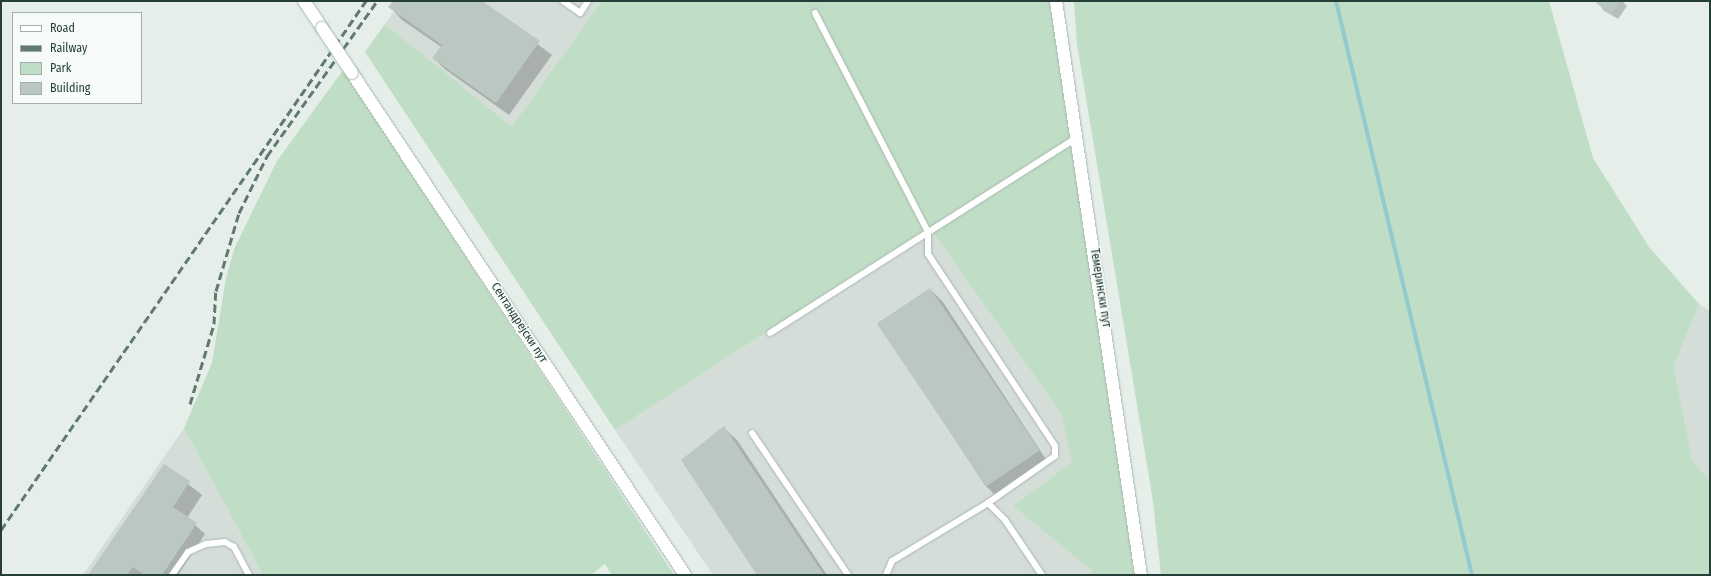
<!DOCTYPE html>
<meta charset="utf-8">
<style>
body{margin:0}
#map{position:relative;width:1711px;height:576px;overflow:hidden;background:#e6eee9;font-family:"Fira Sans Condensed",sans-serif}
div>[style]{position:absolute}
[style*='--x']{left:calc(var(--x)*1px);top:calc(var(--y)*1px);width:calc(var(--w)*1px);rotate:calc(var(--a)*1deg)}
.built>*{inset:0;background:#d4ddd8}
.green>*{inset:0;background:#c0ddc5}
.shadow>*{inset:0;background:#0003}
.stream>*{height:4px;margin:-2px;padding:0 2px;transform-origin:2px;border-radius:2px;background:#92cacf}
.building>*{inset:0;background:#bbc8c2;transform-origin:0 0}
.roads{filter:drop-shadow(0 0 1px #a8b6b0) drop-shadow(0 0 1px #a8b6b0)}
.service>*{height:6px;margin:-3px;padding:0 3px;transform-origin:3px;border-radius:3px;background:#fff}
.secondary>*{height:12px;margin:-6px;padding:0 6px;transform-origin:6px;border-radius:6px;background:#fff}
.rail>*{height:3px;margin-top:-1.5px;transform-origin:0;background:repeating-linear-gradient(90deg,#607a71 0 8px,transparent 0 12px)}
.bridges{filter:drop-shadow(0 0 1px #a4b9b0) drop-shadow(0 0 1px #a4b9b0)}
.secondary-bridge>*{height:12px;margin:-6px;padding:0 6px;transform-origin:6px;border-radius:6px;background:#fff}
span{translate:-50% -50%;white-space:nowrap;text-align:center;line-height:1.15;-webkit-text-stroke:3.5px #f6faf8;paint-order:stroke}
.street-label{font-size:12px;color:#253f36}
.frame{position:absolute;inset:0;border:2px solid #253f36;pointer-events:none}
.legend{position:absolute;left:12px;top:12px;width:130px;height:92px;box-sizing:border-box;background:#f6faf8;border:1px solid #a2afaa;margin:0;padding:5px 7px;list-style:none;font-size:12px;color:#253f36}
.legend li{display:flex;align-items:center;gap:8px;height:20px}
.legend b{width:20px;border:1px solid #a2afaa}
</style>
<div id="map">
<div class="built">
<div style="clip-path:polygon(401px 1px,602px 1px,512px 128px,385px 24px)"></div>
<div style="clip-path:polygon(929px 227px,1061px 413px,1072px 462px,1013px 506px,1091px 570px,1092px 575px,713px 575px,615px 430px)"></div>
<div style="clip-path:polygon(1699px 304px,1710px 311px,1710px 481px,1692px 460px,1674px 366px)"></div>
<div style="clip-path:polygon(184px 428px,263px 575px,83px 575px)"></div>
</div>
<div class="green">
<div style="clip-path:polygon(602px 1px,1058px 1px,1143px 575px,1092px 575px,1091px 570px,1013px 506px,1072px 462px,1061px 413px,929px 227px,615px 430px,365px 52px,385px 24px,512px 127px)"></div>
<div style="clip-path:polygon(1074px 1px,1549px 1px,1593px 158px,1649px 247px,1699px 304px,1674px 366px,1692px 460px,1710px 481px,1710px 575px,1161px 575px,1153px 501px,1077px 44px)"></div>
<div style="clip-path:polygon(343px 70px,674px 575px,612px 575px,605px 564px,591px 575px,263px 575px,184px 428px,212px 363px,226px 278px,235px 247px,277px 161px)"></div>
</div>
<div class="shadow">
<div style="clip-path:polygon(394px 1px,480px 1px,552px 55px,509px 115px,446px 70px,433px 58px,441px 47px,402px 20px,390px 7px)"></div>
<div style="clip-path:polygon(1598px 1px,1622px 1px,1627px 6px,1618px 19px,1603px 10px)"></div>
<div style="clip-path:polygon(930px 289px,943px 302px,1049px 464px,998px 498px,985px 485px,878px 323px)"></div>
<div style="clip-path:polygon(724px 428px,737px 440px,827px 575px,759px 575px)"></div>
<div style="clip-path:polygon(164px 465px,202px 495px,187px 518px,205px 534px,178px 575px,90px 575px)"></div>
</div>
<div class="stream">
<div style="--x:1336;--y:1;--w:590;--a:76.67"></div>
</div>
<div class="building">
<div style="clip-path:polygon(393px 1px,482px 1px,540px 41px,496px 103px,432px 58px,442px 45px,388px 7px)"></div>
<div style="clip-path:polygon(1597px 1px,1620px 1px,1612px 14px,1596px 3px)"></div>
<div style="left:930px;top:288px;width:196px;height:64px;rotate:56deg"></div>
<div style="clip-path:polygon(724px 426px,824px 575px,757px 575px,751px 566px,681px 460px)"></div>
<div style="clip-path:polygon(164px 464px,190px 481px,173px 507px,197px 523px,162px 575px,145px 575px,133px 567px,127px 575px,88px 575px)"></div>
</div>
<div class="roads">
<div class="service">
<div style="--x:563;--y:1;--w:21;--a:35"></div>
<div style="--x:580;--y:13;--w:14;--a:-56"></div>
<div style="--x:815;--y:13;--w:246;--a:62.7"></div>
<div style="--x:928;--y:232;--w:22;--a:90"></div>
<div style="--x:928;--y:254;--w:230;--a:56.5"></div>
<div style="--x:1055;--y:446;--w:10;--a:90"></div>
<div style="--x:1055;--y:456;--w:82;--a:145"></div>
<div style="--x:770;--y:333;--w:363;--a:-32.5"></div>
<div style="--x:752;--y:433;--w:171;--a:55.9"></div>
<div style="--x:172;--y:575;--w:28;--a:-55"></div>
<div style="--x:188;--y:552;--w:20;--a:-24"></div>
<div style="--x:206;--y:544;--w:19;--a:-6"></div>
<div style="--x:225;--y:542;--w:10;--a:29"></div>
<div style="--x:234;--y:547;--w:32;--a:62"></div>
<div style="--x:886;--y:575;--w:15;--a:-67"></div>
<div style="--x:892;--y:561;--w:112;--a:-31.1"></div>
<div style="--x:988;--y:503;--w:24;--a:45"></div>
<div style="--x:1005;--y:520;--w:66;--a:56.1"></div>
</div>
<div class="secondary">
<div style="--x:304;--y:1;--w:32;--a:56"></div>
<div style="--x:1056;--y:1;--w:580;--a:81.58"></div>
<div style="--x:352;--y:73;--w:602;--a:56.44"></div>
</div>
</div>
<div class="rail">
<div style="--x:190;--y:404;--w:84;--a:-73.3"></div>
<div style="--x:214;--y:324;--w:33;--a:-87"></div>
<div style="--x:216;--y:291;--w:81;--a:-73.6"></div>
<div style="--x:239;--y:213;--w:64;--a:-63.8"></div>
<div style="--x:267;--y:156;--w:190;--a:-54.6"></div>
<div style="--x:1;--y:530;--w:643;--a:-55.4"></div>
</div>
<div class="bridges">
<div class="secondary-bridge">
<div style="--x:322;--y:28;--w:54;--a:56.3"></div>
</div>
</div>
<div class="street-label">
<span style="left:1100px;top:288px;rotate:81deg">Темерински пут</span>
<span style="left:519px;top:323px;rotate:57deg">Сентандрејски пут</span>
</div>
<div class="frame"></div>
<ul class="legend">
<li><b style="height:5px;background:#fff"></b>Road</li>
<li><b style="height:5px;background:#607a71"></b>Railway</li>
<li><b style="height:11px;background:#c0ddc5"></b>Park</li>
<li><b style="height:11px;background:#bbc8c2"></b>Building</li>
</ul>
</div>
